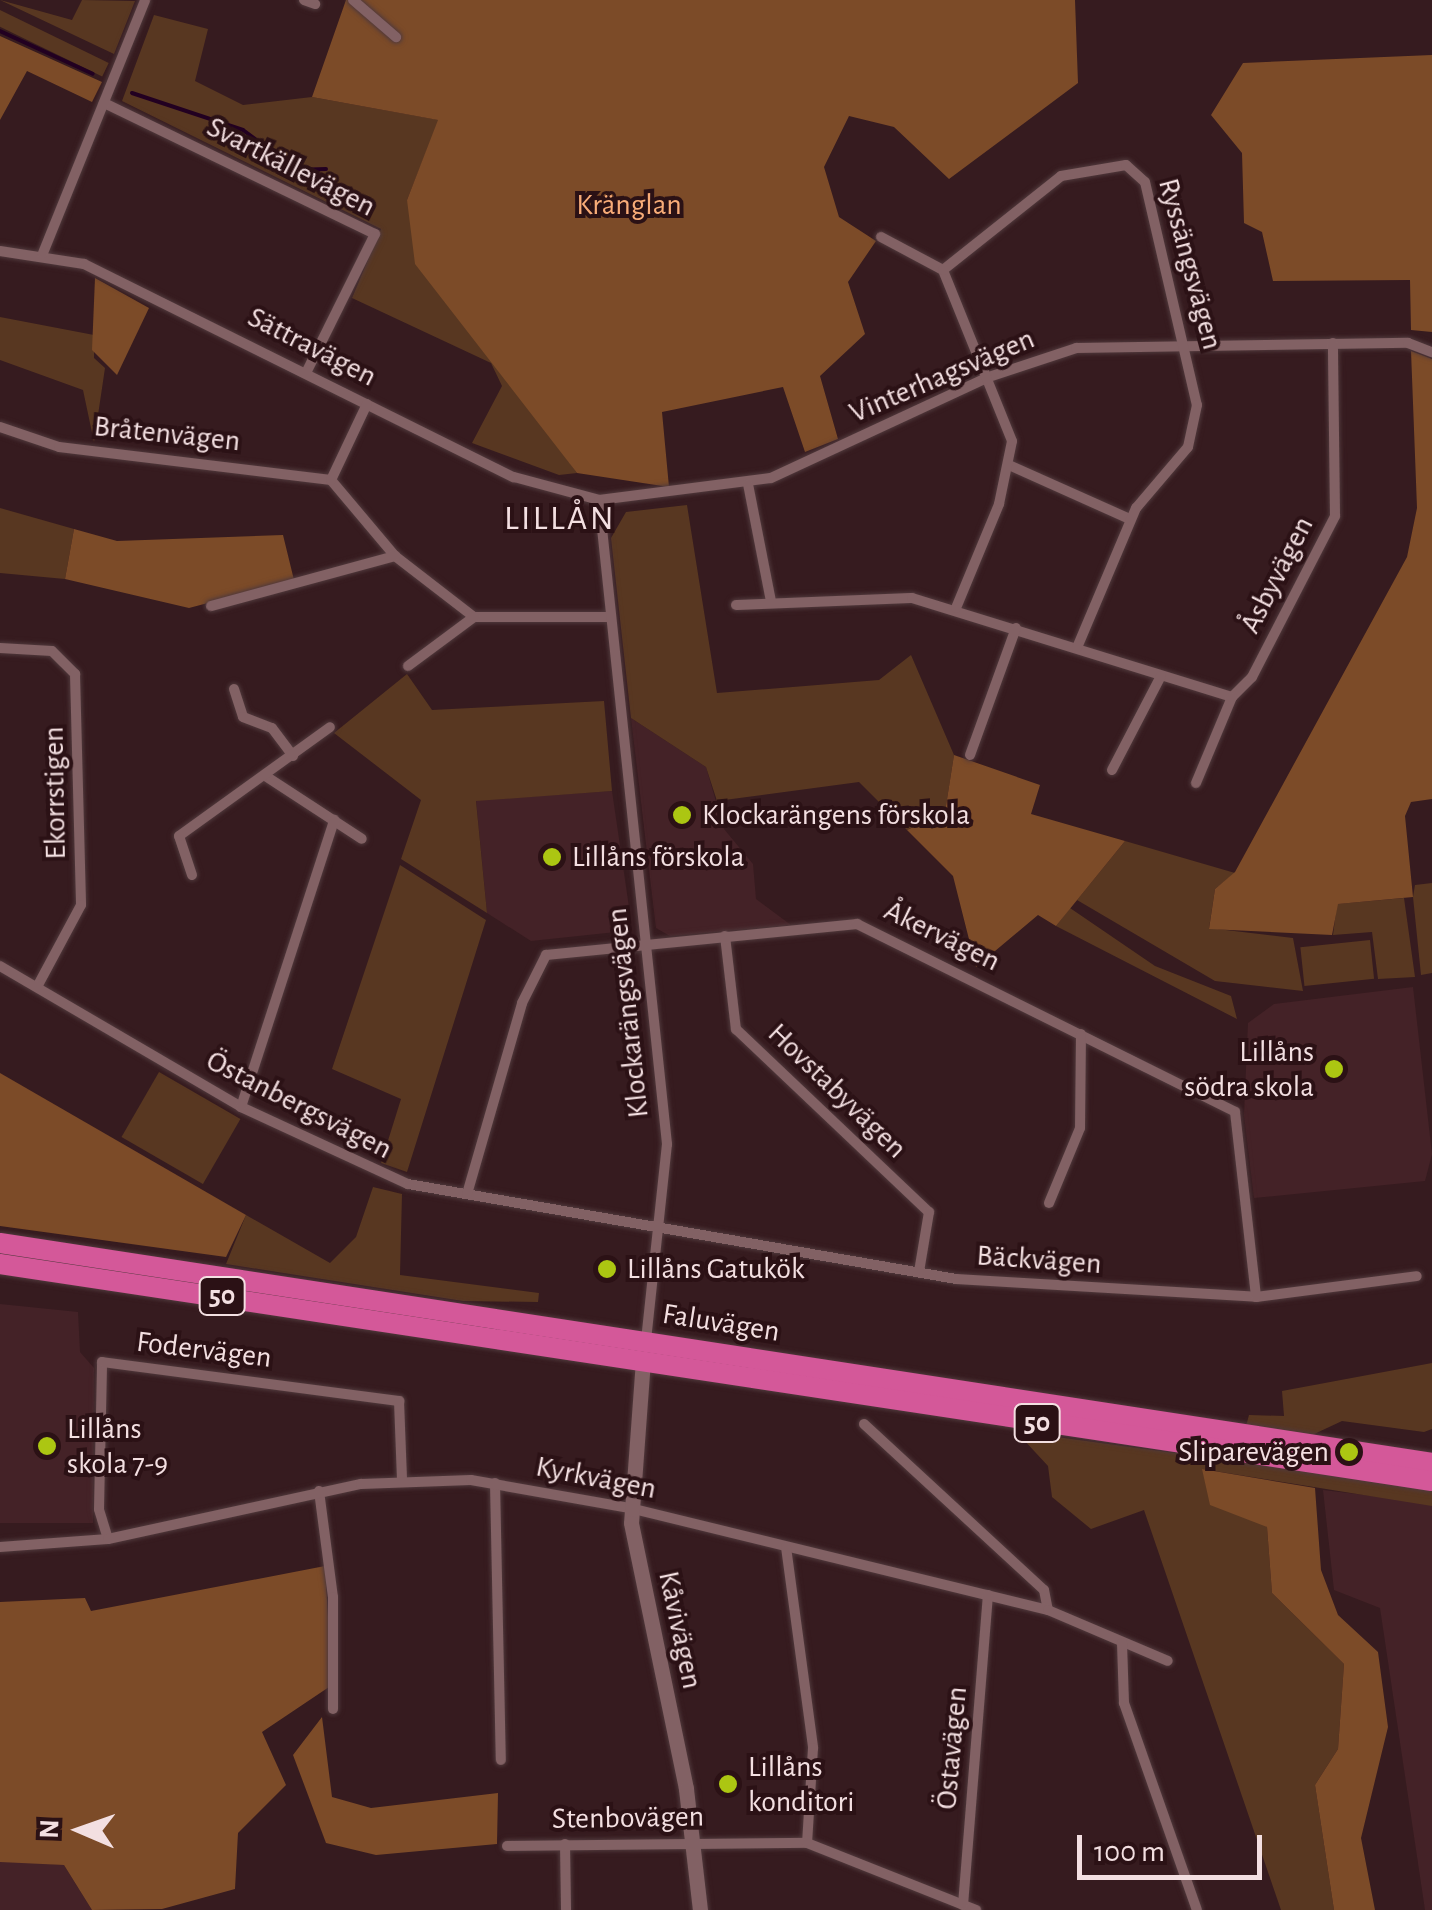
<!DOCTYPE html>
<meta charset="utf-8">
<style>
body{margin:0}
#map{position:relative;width:1432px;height:1910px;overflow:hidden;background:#361b1f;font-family:"Alegreya Sans",sans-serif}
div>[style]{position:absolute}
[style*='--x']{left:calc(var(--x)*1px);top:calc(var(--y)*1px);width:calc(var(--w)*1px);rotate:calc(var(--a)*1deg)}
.built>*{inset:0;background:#442227}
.green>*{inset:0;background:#583721;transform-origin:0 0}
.forest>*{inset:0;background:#7c4b28}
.stream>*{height:4px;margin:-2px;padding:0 2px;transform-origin:2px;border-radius:2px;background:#220021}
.roads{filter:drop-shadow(0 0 2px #50393c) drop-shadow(0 0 2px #50393c)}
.street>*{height:10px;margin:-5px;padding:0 5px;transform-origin:5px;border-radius:5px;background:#826164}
.secondary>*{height:15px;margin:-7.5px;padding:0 7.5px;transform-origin:7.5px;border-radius:7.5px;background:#826164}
.highway>*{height:20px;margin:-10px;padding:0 10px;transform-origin:10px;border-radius:10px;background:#d45899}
.dots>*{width:28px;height:28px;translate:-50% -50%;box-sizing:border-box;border:5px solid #2b1115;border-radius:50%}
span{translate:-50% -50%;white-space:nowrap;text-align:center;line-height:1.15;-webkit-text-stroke:8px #2b1115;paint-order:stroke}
.shield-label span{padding:2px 8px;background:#2b1115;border:2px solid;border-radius:8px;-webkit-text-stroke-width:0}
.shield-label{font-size:28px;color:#f3dfe1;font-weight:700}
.street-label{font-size:30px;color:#f3dfe1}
.park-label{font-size:30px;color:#f9ac78}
.poi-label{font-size:30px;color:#f3dfe1}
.left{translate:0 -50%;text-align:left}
.right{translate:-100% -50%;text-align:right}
.quarter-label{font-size:35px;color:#f3dfe1;letter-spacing:2.5px}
.north{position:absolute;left:30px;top:1780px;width:100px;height:100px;-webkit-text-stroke:8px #2b1115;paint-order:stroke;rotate:272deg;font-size:28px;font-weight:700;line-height:40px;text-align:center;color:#f3dfe1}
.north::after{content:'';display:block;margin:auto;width:35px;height:45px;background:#f3dfe1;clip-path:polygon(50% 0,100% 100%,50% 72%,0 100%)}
.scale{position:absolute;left:1077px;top:1835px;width:185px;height:45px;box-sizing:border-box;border:5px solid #f3dfe1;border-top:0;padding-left:12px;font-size:30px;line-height:35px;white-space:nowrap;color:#f3dfe1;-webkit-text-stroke:8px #2b1115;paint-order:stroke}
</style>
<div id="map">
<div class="built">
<div style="clip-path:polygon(631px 718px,706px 767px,724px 829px,753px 864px,756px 899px,791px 925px,670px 936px,656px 928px)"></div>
<div style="clip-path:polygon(612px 791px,630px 914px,616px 932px,531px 941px,487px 913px,476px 800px)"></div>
<div style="clip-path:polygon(1413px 987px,1432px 1154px,1425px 1181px,1254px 1198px,1244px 1115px,1248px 1023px,1274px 1004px)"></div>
<div style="clip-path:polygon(0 1304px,78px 1312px,80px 1352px,94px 1368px,93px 1523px,0 1523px)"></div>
<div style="clip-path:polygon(1323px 1490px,1432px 1503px,1432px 1910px,1425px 1910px,1380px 1608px,1334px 1590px)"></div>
<div style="clip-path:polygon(11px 1861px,64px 1865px,92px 1910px,0 1910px,0 1862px)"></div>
</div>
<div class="green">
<div style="clip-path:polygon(0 0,72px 20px,82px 0,135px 1px,114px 54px)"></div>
<div style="left:0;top:10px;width:121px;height:15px;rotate:26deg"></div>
<div style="clip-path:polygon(154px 15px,208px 29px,195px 81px,243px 105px,312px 97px,439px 120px,407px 200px,508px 377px,577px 473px,559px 475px,472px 443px,502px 386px,491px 363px,352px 298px,381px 229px,122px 101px)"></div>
<div style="clip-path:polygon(0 317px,94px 335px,94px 358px,105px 368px,94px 442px,83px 390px,0 360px)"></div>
<div style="clip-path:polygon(687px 505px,717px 693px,879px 680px,911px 655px,954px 755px,945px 812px,907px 830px,859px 782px,717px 801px,706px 767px,631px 718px,611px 538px,626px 512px)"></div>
<div style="clip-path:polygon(0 508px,74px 529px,65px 579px,0 573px)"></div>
<div style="clip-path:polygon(407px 674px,432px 710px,604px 701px,612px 791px,476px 801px,487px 913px,401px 859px,421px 800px,334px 733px)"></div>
<div style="clip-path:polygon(1125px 841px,1235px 873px,1215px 889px,1209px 928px,1293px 938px,1303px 991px,1215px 981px,1077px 900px)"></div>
<div style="clip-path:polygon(400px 865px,486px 920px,407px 1172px,381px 1163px,401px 1099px,332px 1069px)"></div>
<div style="clip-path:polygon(1432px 883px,1432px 973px,1421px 975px,1413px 897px,1415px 885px)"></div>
<div style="clip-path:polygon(1404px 898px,1415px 977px,1378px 979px,1372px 932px,1333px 935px,1337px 904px)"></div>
<div style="clip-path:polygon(1070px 908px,1155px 966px,1231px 996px,1237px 1019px,1056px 926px)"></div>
<div style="left:1370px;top:940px;width:39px;height:70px;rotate:84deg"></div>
<div style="left:159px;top:1072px;width:94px;height:75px;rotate:30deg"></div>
<div style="clip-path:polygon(373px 1187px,402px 1194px,400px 1275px,539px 1293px,538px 1302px,463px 1301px,226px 1264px,246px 1215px,330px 1263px,356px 1237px)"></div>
<div style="clip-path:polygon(1432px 1363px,1432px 1429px,1424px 1432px,1342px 1421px,1310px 1436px,1246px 1426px,1249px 1415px,1284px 1416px,1282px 1391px)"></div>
<div style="clip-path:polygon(1035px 1434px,1432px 1488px,1432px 1506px,1202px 1469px,1267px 1527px,1272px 1593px,1344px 1664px,1338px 1749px,1315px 1785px,1334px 1910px,1281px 1910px,1144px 1510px,1091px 1529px,1052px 1497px,1048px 1466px,1023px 1439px)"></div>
</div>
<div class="forest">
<div style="clip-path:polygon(346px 0,1075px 0,1078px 83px,949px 179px,894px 127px,849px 116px,824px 167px,839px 217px,876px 241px,848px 282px,865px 334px,820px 376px,838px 439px,805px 452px,783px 387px,662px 412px,669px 487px,577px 473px,415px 264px,407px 200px,438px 120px,312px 97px)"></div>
<div style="clip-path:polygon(0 36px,102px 82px,92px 102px,27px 71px,0 120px)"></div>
<div style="clip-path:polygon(1432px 55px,1432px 332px,1411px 330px,1410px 280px,1273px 281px,1262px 232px,1244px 223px,1242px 153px,1211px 115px,1243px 63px)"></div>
<div style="clip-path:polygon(95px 278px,149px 308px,117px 375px,92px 350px)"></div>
<div style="clip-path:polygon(1411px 351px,1432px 359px,1432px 799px,1411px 802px,1405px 816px,1413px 897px,1338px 904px,1332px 935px,1209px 929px,1215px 889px,1235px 872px,1407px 557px,1417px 508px)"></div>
<div style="clip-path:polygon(74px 529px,117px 541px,283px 535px,294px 580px,189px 608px,65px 579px)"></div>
<div style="clip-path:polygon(954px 755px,1040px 785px,1031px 814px,1125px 841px,1056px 926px,1038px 915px,976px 967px,953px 876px,907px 830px,945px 812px)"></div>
<div style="clip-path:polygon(0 1073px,246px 1215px,226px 1257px,0 1226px)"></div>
<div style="clip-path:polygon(1202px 1469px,1315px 1488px,1321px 1570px,1338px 1615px,1378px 1652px,1388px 1727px,1361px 1838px,1375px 1910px,1334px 1910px,1315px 1785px,1338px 1749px,1344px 1664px,1272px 1593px,1267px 1527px,1210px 1505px)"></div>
<div style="clip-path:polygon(325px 1566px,332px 1685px,262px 1732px,286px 1785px,238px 1833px,235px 1889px,162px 1909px,92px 1910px,64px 1865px,0 1862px,0 1602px,85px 1598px,91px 1611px)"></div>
<div style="clip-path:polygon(322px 1717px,332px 1797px,371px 1808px,498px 1793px,497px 1844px,376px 1855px,326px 1843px,293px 1755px)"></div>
</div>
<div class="stream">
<div style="--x:0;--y:31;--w:102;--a:24.8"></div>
<div style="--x:132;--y:93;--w:117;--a:18.4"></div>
<div style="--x:243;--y:130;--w:66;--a:37"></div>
<div style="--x:296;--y:170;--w:30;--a:-2"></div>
</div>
<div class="roads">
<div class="street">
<div style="--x:304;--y:0;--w:12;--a:20"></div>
<div style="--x:353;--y:0;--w:57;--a:40.7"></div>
<div style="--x:104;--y:103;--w:301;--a:25.8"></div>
<div style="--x:375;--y:234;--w:153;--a:116.4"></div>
<div style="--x:881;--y:237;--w:70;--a:28"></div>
<div style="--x:0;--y:251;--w:85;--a:8.8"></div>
<div style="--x:84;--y:264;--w:480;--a:26.4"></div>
<div style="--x:514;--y:477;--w:88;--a:15.1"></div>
<div style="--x:599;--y:500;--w:173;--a:-7.3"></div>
<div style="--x:771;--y:478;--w:240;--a:-24.9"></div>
<div style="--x:989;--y:377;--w:92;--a:-18.4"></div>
<div style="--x:1076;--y:348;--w:332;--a:-0.9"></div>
<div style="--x:1408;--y:343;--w:26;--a:21"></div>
<div style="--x:43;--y:253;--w:273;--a:-68"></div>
<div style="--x:0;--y:427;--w:62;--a:18.7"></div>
<div style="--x:59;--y:447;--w:274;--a:6.9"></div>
<div style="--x:331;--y:480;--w:99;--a:49.9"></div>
<div style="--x:395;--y:556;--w:100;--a:37.7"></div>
<div style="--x:474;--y:617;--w:134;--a:0"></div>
<div style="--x:1009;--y:465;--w:133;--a:24.1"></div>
<div style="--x:331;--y:480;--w:84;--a:-64.7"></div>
<div style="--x:748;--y:484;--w:119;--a:78.9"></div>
<div style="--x:599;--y:500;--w:648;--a:83.97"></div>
<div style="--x:667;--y:1144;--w:199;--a:96.1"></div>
<div style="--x:736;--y:605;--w:176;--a:-2.3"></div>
<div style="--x:912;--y:598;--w:335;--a:17.2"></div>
<div style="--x:1232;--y:697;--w:28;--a:-45"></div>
<div style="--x:1252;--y:677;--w:181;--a:-62.7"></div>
<div style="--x:1335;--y:516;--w:173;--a:-90.7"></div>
<div style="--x:211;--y:606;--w:191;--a:-15.2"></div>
<div style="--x:956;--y:608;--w:113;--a:-67.5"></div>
<div style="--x:999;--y:504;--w:64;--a:-78.3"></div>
<div style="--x:1012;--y:441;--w:184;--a:-112"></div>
<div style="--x:943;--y:270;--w:151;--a:-38.5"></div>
<div style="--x:1061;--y:176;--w:66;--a:-9.6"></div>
<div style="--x:1126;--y:165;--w:25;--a:42"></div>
<div style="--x:1145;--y:182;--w:229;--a:76.9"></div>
<div style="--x:1197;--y:405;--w:43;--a:102.1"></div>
<div style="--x:1188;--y:447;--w:80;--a:130.4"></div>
<div style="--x:1136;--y:508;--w:152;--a:112.9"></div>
<div style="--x:0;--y:648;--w:52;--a:3.3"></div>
<div style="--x:52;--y:651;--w:33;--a:45"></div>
<div style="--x:75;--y:674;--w:231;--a:88.5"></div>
<div style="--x:81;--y:905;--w:93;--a:118.2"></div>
<div style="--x:408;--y:666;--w:82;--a:-36.6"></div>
<div style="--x:234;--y:689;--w:29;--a:72"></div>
<div style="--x:243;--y:717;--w:31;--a:21"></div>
<div style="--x:272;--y:728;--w:35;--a:53"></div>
<div style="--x:970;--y:755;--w:135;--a:-70.1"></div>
<div style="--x:1112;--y:770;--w:106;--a:-62.5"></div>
<div style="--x:267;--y:777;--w:113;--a:33.1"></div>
<div style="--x:1196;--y:783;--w:93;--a:-67.3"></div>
<div style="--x:192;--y:875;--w:41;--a:-108.4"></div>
<div style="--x:179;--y:836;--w:186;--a:-35.8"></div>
<div style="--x:725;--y:936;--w:94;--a:83.3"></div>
<div style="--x:736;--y:1029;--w:266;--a:43.5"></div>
<div style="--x:929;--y:1212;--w:61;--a:99.5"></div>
<div style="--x:0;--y:966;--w:279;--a:30.3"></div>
<div style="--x:241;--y:1107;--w:184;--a:24.8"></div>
<div style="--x:408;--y:1184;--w:556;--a:9.83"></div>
<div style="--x:956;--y:1279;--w:301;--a:3.4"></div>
<div style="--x:1256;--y:1297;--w:162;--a:-7.4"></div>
<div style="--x:241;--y:1107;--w:302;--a:-72"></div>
<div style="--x:467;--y:1194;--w:199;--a:-73.9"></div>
<div style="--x:522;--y:1003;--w:54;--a:-63.4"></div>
<div style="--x:546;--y:955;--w:313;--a:-5.7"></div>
<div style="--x:857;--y:924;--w:422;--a:26.4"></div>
<div style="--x:1235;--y:1112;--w:186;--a:83.5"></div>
<div style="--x:1049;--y:1203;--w:81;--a:-67.5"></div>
<div style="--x:1080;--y:1128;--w:94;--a:-89.4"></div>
<div style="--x:864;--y:1424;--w:245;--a:42.7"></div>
<div style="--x:1044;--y:1590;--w:20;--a:79"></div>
<div style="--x:495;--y:1483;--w:277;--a:88.8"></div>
<div style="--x:319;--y:1491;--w:107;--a:82.5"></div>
<div style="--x:333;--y:1597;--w:112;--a:90"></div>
<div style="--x:108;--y:1539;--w:31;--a:-107"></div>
<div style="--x:99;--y:1509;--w:147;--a:-88.8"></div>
<div style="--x:102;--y:1362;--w:300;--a:7.5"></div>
<div style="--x:399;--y:1401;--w:78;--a:87.8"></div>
<div style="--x:0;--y:1547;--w:108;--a:-4.2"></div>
<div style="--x:108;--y:1539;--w:259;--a:-12.3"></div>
<div style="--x:361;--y:1484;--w:110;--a:-2.1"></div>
<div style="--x:471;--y:1480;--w:161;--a:10"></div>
<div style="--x:630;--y:1508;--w:430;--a:13.7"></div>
<div style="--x:1048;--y:1610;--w:130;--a:23"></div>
<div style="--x:786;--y:1547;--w:203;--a:82.3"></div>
<div style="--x:813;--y:1748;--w:95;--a:93.6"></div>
<div style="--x:1122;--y:1643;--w:60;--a:88.1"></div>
<div style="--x:1124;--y:1703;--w:219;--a:70.6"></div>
<div style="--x:565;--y:1844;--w:66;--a:89.1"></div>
<div style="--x:507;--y:1846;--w:300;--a:-0.6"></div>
<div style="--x:807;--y:1843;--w:182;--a:21.6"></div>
<div style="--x:963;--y:1905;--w:311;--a:-85.4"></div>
</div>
<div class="secondary">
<div style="--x:643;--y:1360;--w:163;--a:94.2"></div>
<div style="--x:631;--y:1523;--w:272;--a:78.3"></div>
<div style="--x:686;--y:1789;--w:122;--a:83.4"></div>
</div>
<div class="highway">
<div style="--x:0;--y:1243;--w:1449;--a:8.73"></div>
<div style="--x:0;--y:1264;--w:1448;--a:8.62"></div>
</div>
</div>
<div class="dots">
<div style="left:682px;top:815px;background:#acc612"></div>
<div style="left:552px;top:857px;background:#acc612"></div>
<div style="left:1334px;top:1069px;background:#acc612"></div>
<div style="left:607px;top:1269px;background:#acc612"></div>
<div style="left:47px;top:1446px;background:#acc612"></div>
<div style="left:1349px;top:1452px;background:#acc612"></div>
<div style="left:728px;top:1784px;background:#acc612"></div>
</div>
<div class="shield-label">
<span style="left:222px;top:1296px">50</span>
<span style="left:1037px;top:1423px">50</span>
</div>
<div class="street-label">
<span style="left:291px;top:167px;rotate:27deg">Svartkällevägen</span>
<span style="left:1190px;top:264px;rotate:75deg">Ryssängsvägen</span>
<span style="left:312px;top:347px;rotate:27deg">Sättravägen</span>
<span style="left:942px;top:376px;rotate:-23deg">Vinterhagsvägen</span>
<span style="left:167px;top:434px;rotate:6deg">Bråtenvägen</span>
<span style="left:1277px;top:575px;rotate:-63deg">Åsbyvägen</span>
<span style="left:55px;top:793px;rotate:-91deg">Ekorrstigen</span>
<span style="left:942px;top:936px;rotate:26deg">Åkervägen</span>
<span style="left:628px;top:1013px;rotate:-96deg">Klockarängsvägen</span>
<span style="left:837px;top:1091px;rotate:44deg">Hovstabyvägen</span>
<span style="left:299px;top:1105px;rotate:27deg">Östanbergsvägen</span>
<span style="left:1039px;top:1260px;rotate:4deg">Bäckvägen</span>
<span style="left:721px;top:1323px;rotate:9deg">Faluvägen</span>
<span style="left:204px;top:1350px;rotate:7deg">Fodervägen</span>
<span style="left:596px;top:1478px;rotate:11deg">Kyrkvägen</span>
<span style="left:680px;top:1630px;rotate:78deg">Kåvivägen</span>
<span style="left:952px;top:1748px;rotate:-85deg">Östavägen</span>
<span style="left:628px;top:1818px;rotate:-1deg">Stenbovägen</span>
</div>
<div class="park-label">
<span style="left:629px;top:205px">Kränglan</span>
</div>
<div class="poi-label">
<span class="left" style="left:702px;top:815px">Klockarängens förskola</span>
<span class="left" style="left:572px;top:857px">Lillåns förskola</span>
<span class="right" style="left:1314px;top:1069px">Lillåns<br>södra skola</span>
<span class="left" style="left:627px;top:1269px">Lillåns Gatukök</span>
<span class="left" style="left:67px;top:1446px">Lillåns<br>skola 7-9</span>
<span class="right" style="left:1329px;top:1452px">Sliparevägen</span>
<span class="left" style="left:748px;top:1784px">Lillåns<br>konditori</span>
</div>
<div class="quarter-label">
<span style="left:560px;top:519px">LILLÅN</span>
</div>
<div class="north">N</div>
<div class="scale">100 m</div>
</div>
